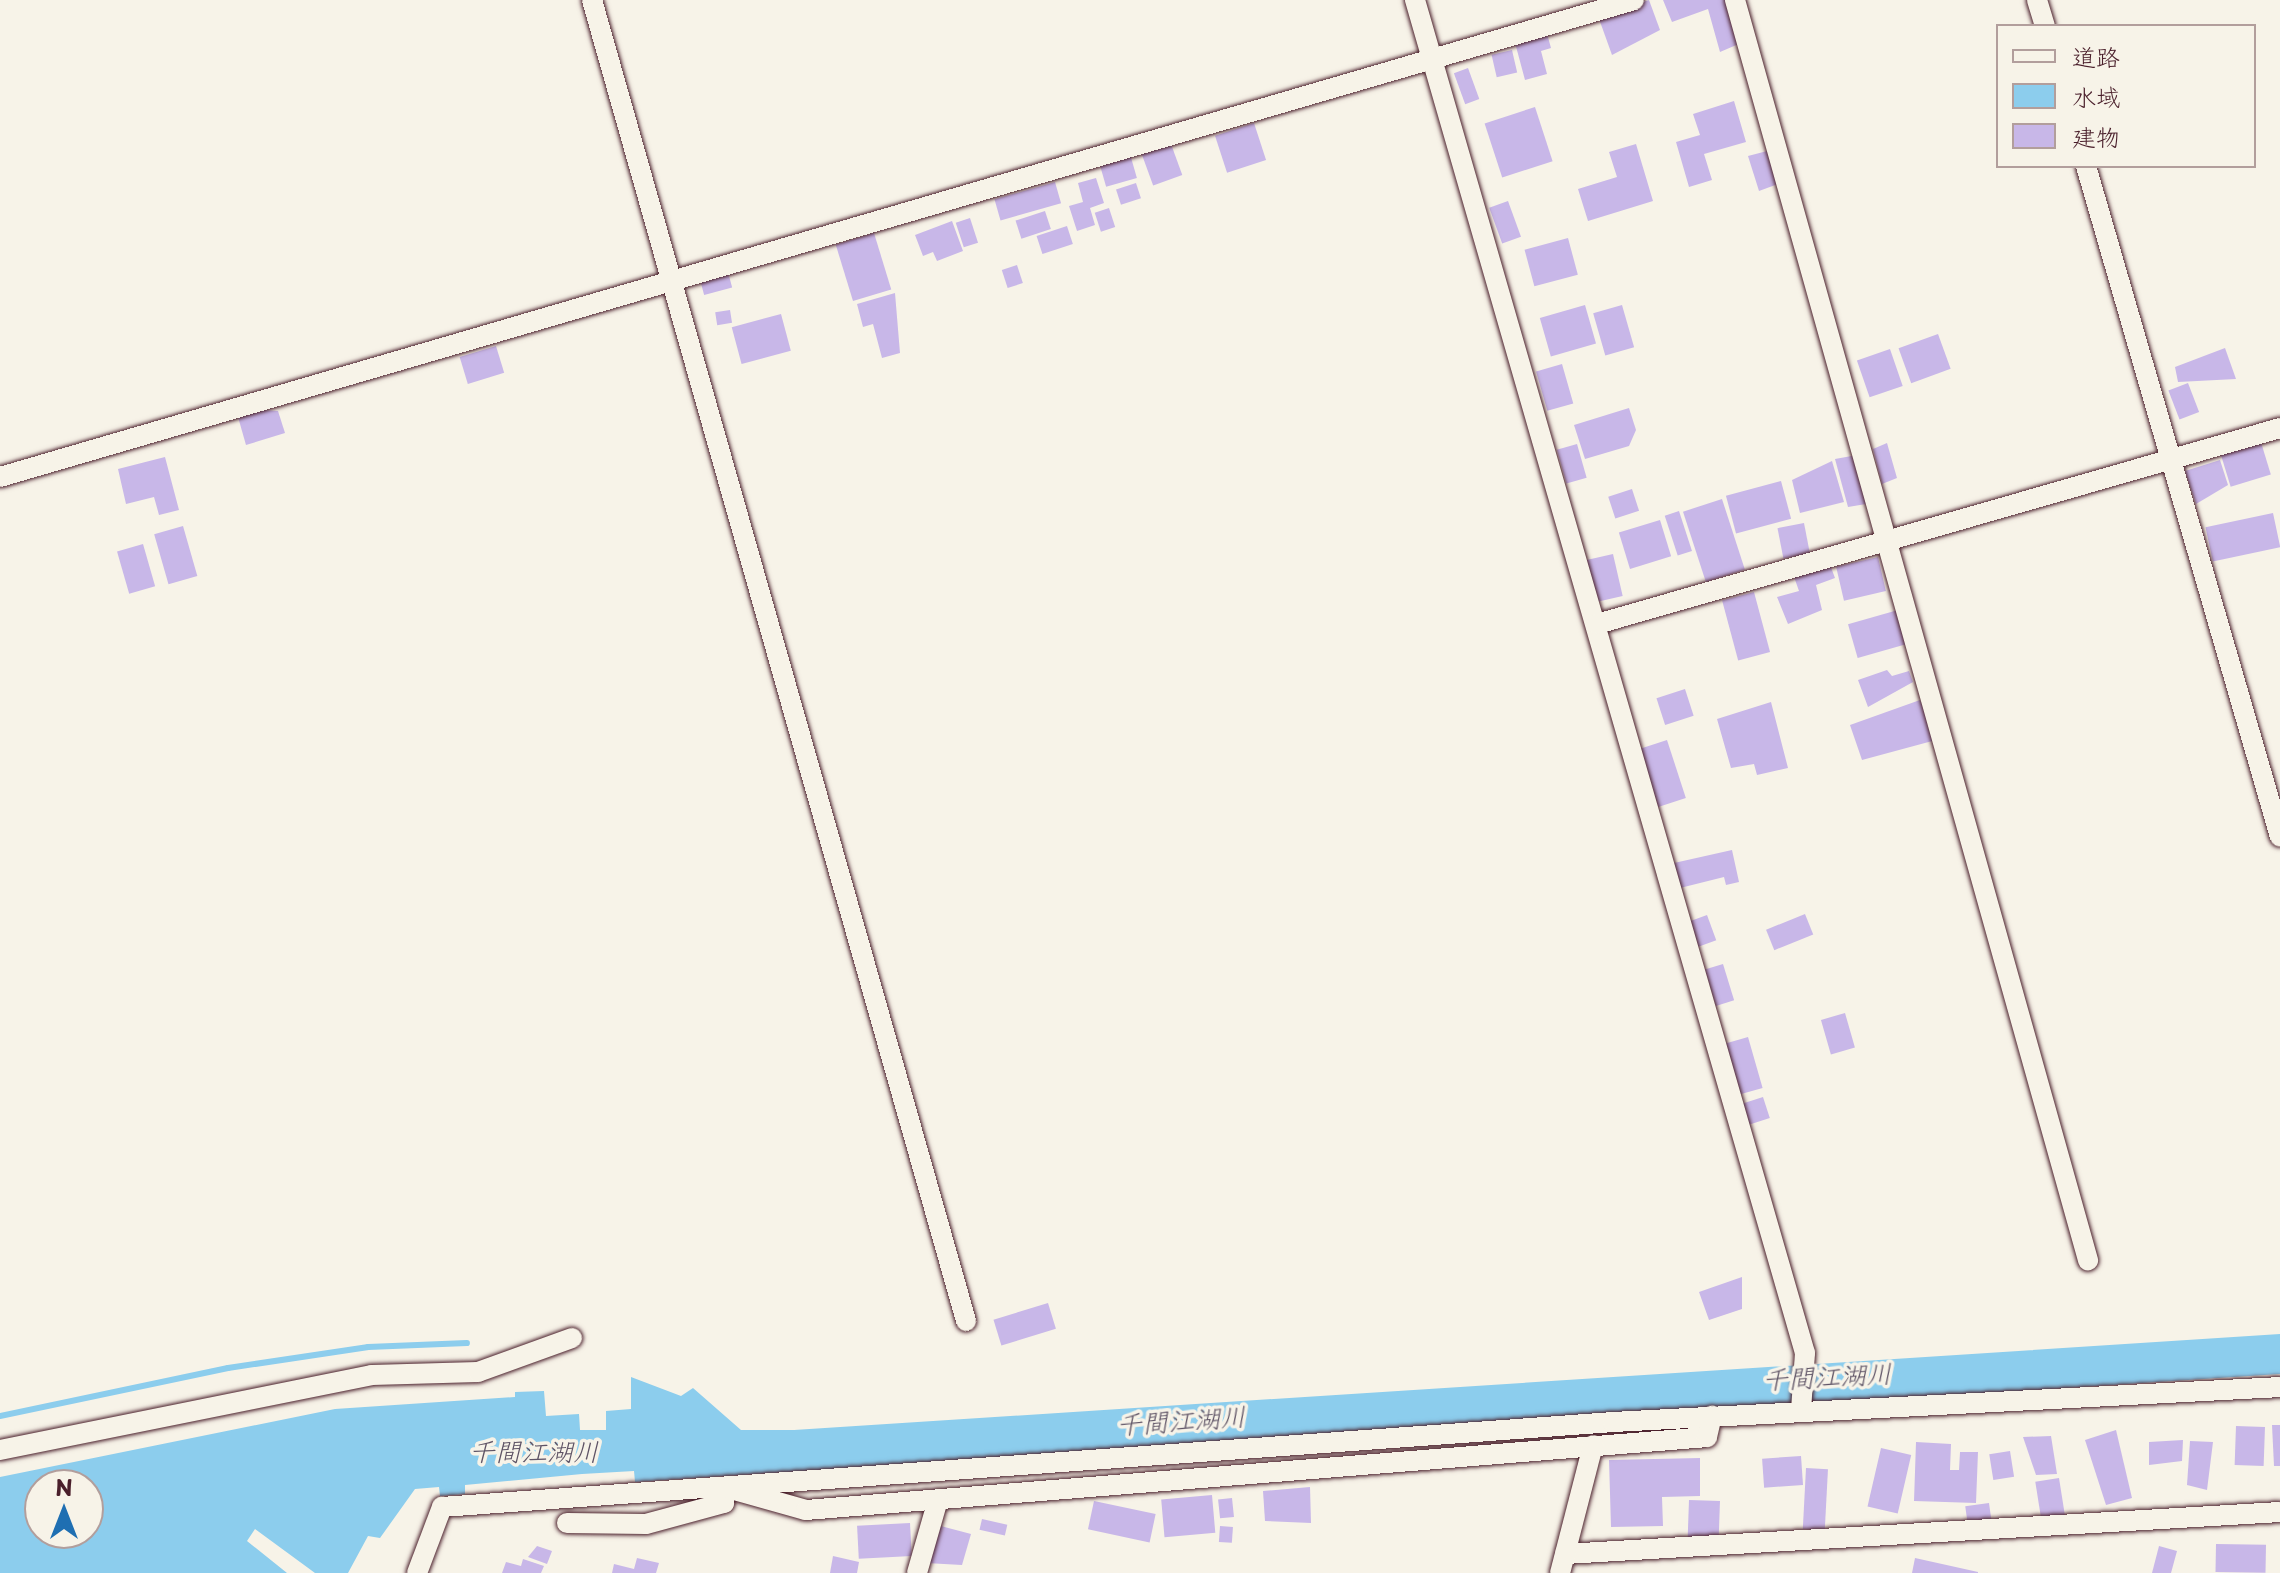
<!DOCTYPE html>
<meta charset="utf-8">
<style>
body{margin:0}
#map{position:relative;width:2280px;height:1573px;overflow:hidden;background:#f7f3e8;font-family:"Playpen Sans","Klee One",sans-serif}
div>[style]{position:absolute}
[style*='--x']{left:calc(var(--x)*1px);top:calc(var(--y)*1px);width:calc(var(--w)*1px);rotate:calc(var(--a)*1deg)}
.water>*{inset:0;background:#8ccded}
.stream>*{height:6px;margin:-3px;padding:0 3px;transform-origin:3px;border-radius:3px;background:#8ccded}
.building>*{inset:0;background:#c8b7e8;transform-origin:0 0}
.roads{filter:drop-shadow(0 0 2px #4a1f2b) drop-shadow(0 0 2px #4a1f2b)}
.street>*{height:20px;margin:-10px;padding:0 10px;transform-origin:10px;border-radius:10px;background:#f7f3e8}
span{translate:-50% -50%;white-space:nowrap;text-align:center;line-height:1.15;-webkit-text-stroke:7px #f7f3e8;paint-order:stroke}
.water-label{font-size:26px;color:#5e5365;font-style:italic}
.legend{position:absolute;left:1996px;top:24px;width:260px;height:144px;box-sizing:border-box;background:#f7f3e8;border:2px solid #b29e9c;margin:0;padding:10px 14px;list-style:none;font-size:24px;color:#4a1f2b}
.legend li{display:flex;align-items:center;gap:16px;height:40px}
.legend b{width:40px;border:2px solid #b29e9c}
.north{position:absolute;left:24px;top:1469px;width:80px;height:80px;box-sizing:border-box;background:#f7f3e8;border:2px solid #b29e9c;border-radius:50%;rotate:0deg;font-size:22px;font-weight:700;line-height:32px;text-align:center;color:#4a1f2b}
.north::after{content:'';display:block;margin:auto;width:28px;height:36px;background:#1f6fb2;clip-path:polygon(50% 0,100% 100%,50% 72%,0 100%)}
</style>
<div id="map">
<div class="water">
<div style="clip-path:polygon(evenodd,2280px 1334px,2280px 1374px,635px 1482px,634px 1471px,582px 1474px,465px 1485px,465px 1494px,440px 1496px,439px 1487px,415px 1489px,380px 1538px,368px 1536px,348px 1573px,315px 1573px,255px 1529px,247px 1541px,287px 1573px,0 1573px,0 1477px,335px 1409px,515px 1397px,515px 1392px,544px 1391px,546px 1416px,579px 1414px,580px 1430px,606px 1430px,606px 1411px,631px 1409px,631px 1377px,681px 1396px,693px 1388px,741px 1430px,794px 1430px,2280px 1334px,40px 1485px,88px 1485px,88px 1533px,40px 1533px,40px 1485px)"></div>
</div>
<div class="stream">
<div style="--x:0;--y:1416;--w:233;--a:-11.9"></div>
<div style="--x:228;--y:1368;--w:142;--a:-8.5"></div>
<div style="--x:368;--y:1347;--w:99;--a:-2.3"></div>
</div>
<div class="building">
<div style="clip-path:polygon(1649px 0,1660px 30px,1612px 55px,1598px 16px)"></div>
<div style="clip-path:polygon(1663px 0,1728px 0,1741px 43px,1720px 52px,1708px 9px,1672px 22px)"></div>
<div style="clip-path:polygon(1546px 30px,1551px 48px,1541px 51px,1547px 74px,1525px 80px,1514px 39px)"></div>
<div style="left:1512px;top:50px;width:23px;height:21px;rotate:77deg"></div>
<div style="left:1468px;top:68px;width:33px;height:15px;rotate:70deg"></div>
<div style="clip-path:polygon(1734px 101px,1746px 142px,1704px 154px,1712px 180px,1689px 187px,1676px 142px,1700px 135px,1693px 114px)"></div>
<div style="left:1535px;top:107px;width:57px;height:53px;rotate:72deg"></div>
<div style="left:1254px;top:123px;width:39px;height:41px;rotate:72deg"></div>
<div style="left:1171px;top:144px;width:33px;height:31px;rotate:70deg"></div>
<div style="clip-path:polygon(1636px 144px,1653px 201px,1588px 221px,1578px 189px,1617px 177px,1609px 152px)"></div>
<div style="clip-path:polygon(1771px 150px,1778px 184px,1759px 191px,1748px 156px)"></div>
<div style="left:1130px;top:154px;width:25px;height:32px;rotate:74deg"></div>
<div style="clip-path:polygon(1096px 178px,1104px 203px,1090px 208px,1095px 225px,1077px 231px,1069px 206px,1083px 202px,1078px 183px)"></div>
<div style="left:1055px;top:182px;width:22px;height:63px;rotate:74deg"></div>
<div style="left:1136px;top:183px;width:16px;height:21px;rotate:72deg"></div>
<div style="left:1508px;top:201px;width:38px;height:20px;rotate:70deg"></div>
<div style="left:1109px;top:208px;width:20px;height:15px;rotate:72deg"></div>
<div style="left:1045px;top:211px;width:19px;height:31px;rotate:72deg"></div>
<div style="left:970px;top:218px;width:26px;height:15px;rotate:72deg"></div>
<div style="clip-path:polygon(952px 221px,963px 251px,937px 261px,933px 252px,923px 256px,915px 235px)"></div>
<div style="left:1067px;top:226px;width:19px;height:32px;rotate:72deg"></div>
<div style="left:874px;top:233px;width:59px;height:40px;rotate:73deg"></div>
<div style="left:1568px;top:238px;width:38px;height:45px;rotate:75deg"></div>
<div style="left:1017px;top:265px;width:19px;height:16px;rotate:72deg"></div>
<div style="left:728px;top:272px;width:16px;height:29px;rotate:75deg"></div>
<div style="clip-path:polygon(895px 293px,900px 353px,882px 358px,873px 324px,863px 327px,857px 304px)"></div>
<div style="left:1585px;top:305px;width:40px;height:47px;rotate:74deg"></div>
<div style="left:1622px;top:305px;width:44px;height:30px;rotate:74deg"></div>
<div style="left:730px;top:310px;width:13px;height:15px;rotate:81deg"></div>
<div style="left:781px;top:314px;width:38px;height:51px;rotate:75deg"></div>
<div style="left:1938px;top:334px;width:37px;height:42px;rotate:70deg"></div>
<div style="left:496px;top:346px;width:28px;height:38px;rotate:73deg"></div>
<div style="clip-path:polygon(2225px 348px,2236px 379px,2178px 382px,2175px 367px)"></div>
<div style="left:1890px;top:349px;width:39px;height:35px;rotate:71deg"></div>
<div style="left:1562px;top:364px;width:41px;height:27px;rotate:74deg"></div>
<div style="left:2188px;top:383px;width:31px;height:21px;rotate:69deg"></div>
<div style="clip-path:polygon(1629px 408px,1636px 430px,1629px 446px,1585px 459px,1574px 425px)"></div>
<div style="clip-path:polygon(263px 410px,278px 411px,285px 433px,246px 445px,238px 417px)"></div>
<div style="left:2260px;top:439px;width:37px;height:42px;rotate:73deg"></div>
<div style="clip-path:polygon(1887px 443px,1897px 478px,1882px 484px,1873px 449px)"></div>
<div style="left:1577px;top:444px;width:35px;height:21px;rotate:74deg"></div>
<div style="clip-path:polygon(1857px 455px,1872px 503px,1848px 507px,1835px 459px)"></div>
<div style="clip-path:polygon(165px 457px,179px 510px,159px 515px,154px 497px,126px 504px,118px 469px)"></div>
<div style="clip-path:polygon(2220px 460px,2228px 485px,2196px 504px,2185px 471px)"></div>
<div style="clip-path:polygon(1832px 461px,1844px 502px,1800px 513px,1792px 480px)"></div>
<div style="left:1781px;top:481px;width:39px;height:57px;rotate:75deg"></div>
<div style="left:1632px;top:489px;width:23px;height:25px;rotate:72deg"></div>
<div style="left:1722px;top:499px;width:74px;height:41px;rotate:72deg"></div>
<div style="left:1679px;top:511px;width:42px;height:15px;rotate:72deg"></div>
<div style="left:2273px;top:513px;width:35px;height:69px;rotate:78deg"></div>
<div style="left:1660px;top:520px;width:38px;height:43px;rotate:73deg"></div>
<div style="left:1804px;top:523px;width:31px;height:27px;rotate:79deg"></div>
<div style="left:183px;top:526px;width:52px;height:30px;rotate:74deg"></div>
<div style="left:143px;top:544px;width:44px;height:27px;rotate:74deg"></div>
<div style="left:1613px;top:554px;width:43px;height:27px;rotate:77deg"></div>
<div style="left:1878px;top:557px;width:35px;height:43px;rotate:77deg"></div>
<div style="clip-path:polygon(1829px 562px,1835px 578px,1816px 585px,1822px 610px,1788px 624px,1777px 597px,1799px 591px,1793px 574px)"></div>
<div style="left:1754px;top:592px;width:62px;height:33px;rotate:75deg"></div>
<div style="left:1898px;top:610px;width:35px;height:52px;rotate:74deg"></div>
<div style="clip-path:polygon(1887px 670px,1892px 676px,1909px 671px,1913px 682px,1868px 707px,1858px 680px)"></div>
<div style="left:1685px;top:689px;width:28px;height:30px;rotate:72deg"></div>
<div style="clip-path:polygon(1920px 700px,1936px 740px,1862px 760px,1850px 725px)"></div>
<div style="clip-path:polygon(1771px 702px,1788px 768px,1757px 775px,1754px 764px,1731px 768px,1717px 719px)"></div>
<div style="left:1667px;top:740px;width:61px;height:29px;rotate:72deg"></div>
<div style="clip-path:polygon(1732px 850px,1739px 882px,1726px 885px,1724px 877px,1680px 888px,1674px 863px)"></div>
<div style="left:1805px;top:914px;width:22px;height:42px;rotate:68deg"></div>
<div style="left:1707px;top:915px;width:27px;height:19px;rotate:70deg"></div>
<div style="left:1723px;top:964px;width:38px;height:19px;rotate:73deg"></div>
<div style="left:1845px;top:1013px;width:36px;height:25px;rotate:74deg"></div>
<div style="left:1748px;top:1037px;width:53px;height:26px;rotate:74deg"></div>
<div style="left:1763px;top:1097px;width:22px;height:22px;rotate:72deg"></div>
<div style="clip-path:polygon(1742px 1277px,1742px 1309px,1709px 1320px,1699px 1292px)"></div>
<div style="left:1048px;top:1303px;width:27px;height:57px;rotate:73deg"></div>
<div style="clip-path:polygon(2272px 1425px,2280px 1425px,2280px 1466px,2274px 1466px)"></div>
<div style="left:2236px;top:1426px;width:29px;height:39px;rotate:2deg"></div>
<div style="clip-path:polygon(2116px 1430px,2132px 1498px,2106px 1505px,2085px 1440px)"></div>
<div style="clip-path:polygon(2051px 1436px,2057px 1474px,2036px 1475px,2023px 1437px)"></div>
<div style="clip-path:polygon(2183px 1440px,2182px 1461px,2149px 1465px,2149px 1442px)"></div>
<div style="clip-path:polygon(2190px 1441px,2213px 1442px,2207px 1490px,2187px 1485px)"></div>
<div style="clip-path:polygon(1916px 1442px,1951px 1444px,1950px 1470px,1959px 1470px,1960px 1452px,1978px 1452px,1976px 1503px,1914px 1501px)"></div>
<div style="left:1881px;top:1448px;width:31px;height:60px;rotate:13deg"></div>
<div style="left:2010px;top:1451px;width:26px;height:21px;rotate:81deg"></div>
<div style="left:1801px;top:1456px;width:29px;height:39px;rotate:86deg"></div>
<div style="clip-path:polygon(1700px 1458px,1700px 1496px,1662px 1497px,1663px 1526px,1611px 1527px,1609px 1460px)"></div>
<div style="left:1806px;top:1468px;width:22px;height:61px;rotate:3deg"></div>
<div style="left:2059px;top:1478px;width:43px;height:24px;rotate:81deg"></div>
<div style="clip-path:polygon(1310px 1487px,1311px 1523px,1265px 1521px,1263px 1491px)"></div>
<div style="left:1212px;top:1495px;width:38px;height:51px;rotate:85deg"></div>
<div style="left:1232px;top:1498px;width:19px;height:14px;rotate:84deg"></div>
<div style="left:1689px;top:1500px;width:31px;height:42px;rotate:2deg"></div>
<div style="left:1094px;top:1501px;width:63px;height:29px;rotate:12deg"></div>
<div style="left:1989px;top:1503px;width:22px;height:24px;rotate:82deg"></div>
<div style="left:982px;top:1519px;width:26px;height:11px;rotate:13deg"></div>
<div style="left:910px;top:1523px;width:33px;height:53px;rotate:87deg"></div>
<div style="clip-path:polygon(937px 1525px,971px 1534px,962px 1565px,926px 1563px)"></div>
<div style="left:1220px;top:1526px;width:13px;height:16px;rotate:4deg"></div>
<div style="left:2216px;top:1544px;width:50px;height:28px;rotate:1deg"></div>
<div style="clip-path:polygon(537px 1546px,552px 1551px,547px 1564px,528px 1557px)"></div>
<div style="clip-path:polygon(2159px 1546px,2177px 1551px,2171px 1573px,2152px 1573px)"></div>
<div style="clip-path:polygon(833px 1556px,859px 1562px,857px 1573px,830px 1573px)"></div>
<div style="clip-path:polygon(637px 1558px,659px 1563px,656px 1573px,612px 1573px,614px 1564px,634px 1569px)"></div>
<div style="clip-path:polygon(1915px 1558px,1978px 1572px,1978px 1573px,1912px 1573px)"></div>
<div style="clip-path:polygon(523px 1559px,544px 1566px,541px 1573px,502px 1573px,506px 1562px,521px 1566px)"></div>
</div>
<div class="roads">
<div class="street">
<div style="--x:592;--y:0;--w:1373;--a:74.19"></div>
<div style="--x:1415;--y:0;--w:1408;--a:73.92"></div>
<div style="--x:1805;--y:1353;--w:57;--a:94"></div>
<div style="--x:1735;--y:0;--w:1309;--a:74.35"></div>
<div style="--x:2037;--y:0;--w:27;--a:73"></div>
<div style="--x:2086;--y:166;--w:698;--a:73.87"></div>
<div style="--x:0;--y:477;--w:1702;--a:-16.27"></div>
<div style="--x:1597;--y:624;--w:711;--a:-16.01"></div>
<div style="--x:0;--y:1450;--w:379;--a:-11.4"></div>
<div style="--x:372;--y:1375;--w:106;--a:-1.6"></div>
<div style="--x:478;--y:1372;--w:100;--a:-19.9"></div>
<div style="--x:567;--y:1523;--w:79;--a:0.7"></div>
<div style="--x:646;--y:1524;--w:81;--a:-15.1"></div>
<div style="--x:724;--y:1503;--w:16;--a:-90"></div>
<div style="--x:724;--y:1487;--w:85;--a:15.7"></div>
<div style="--x:806;--y:1510;--w:904;--a:-4.63"></div>
<div style="--x:1707;--y:1437;--w:22;--a:-77"></div>
<div style="--x:1565;--y:1554;--w:716;--a:-3.36"></div>
<div style="--x:417;--y:1573;--w:71;--a:-69.3"></div>
<div style="--x:442;--y:1507;--w:1174;--a:-4.15"></div>
<div style="--x:1613;--y:1422;--w:668;--a:-3"></div>
<div style="--x:917;--y:1573;--w:76;--a:-74"></div>
<div style="--x:1560;--y:1573;--w:132;--a:-75.5"></div>
</div>
</div>
<div class="water-label">
<span style="left:1827px;top:1376px;rotate:-3deg">千間江湖川</span>
<span style="left:1181px;top:1420px;rotate:-4deg">千間江湖川</span>
<span style="left:534px;top:1451px">千間江湖川</span>
</div>
<ul class="legend">
<li><b style="height:10px;background:#f7f3e8"></b>道路</li>
<li><b style="height:22px;background:#8ccded"></b>水域</li>
<li><b style="height:22px;background:#c8b7e8"></b>建物</li>
</ul>
<div class="north">N</div>
</div>
